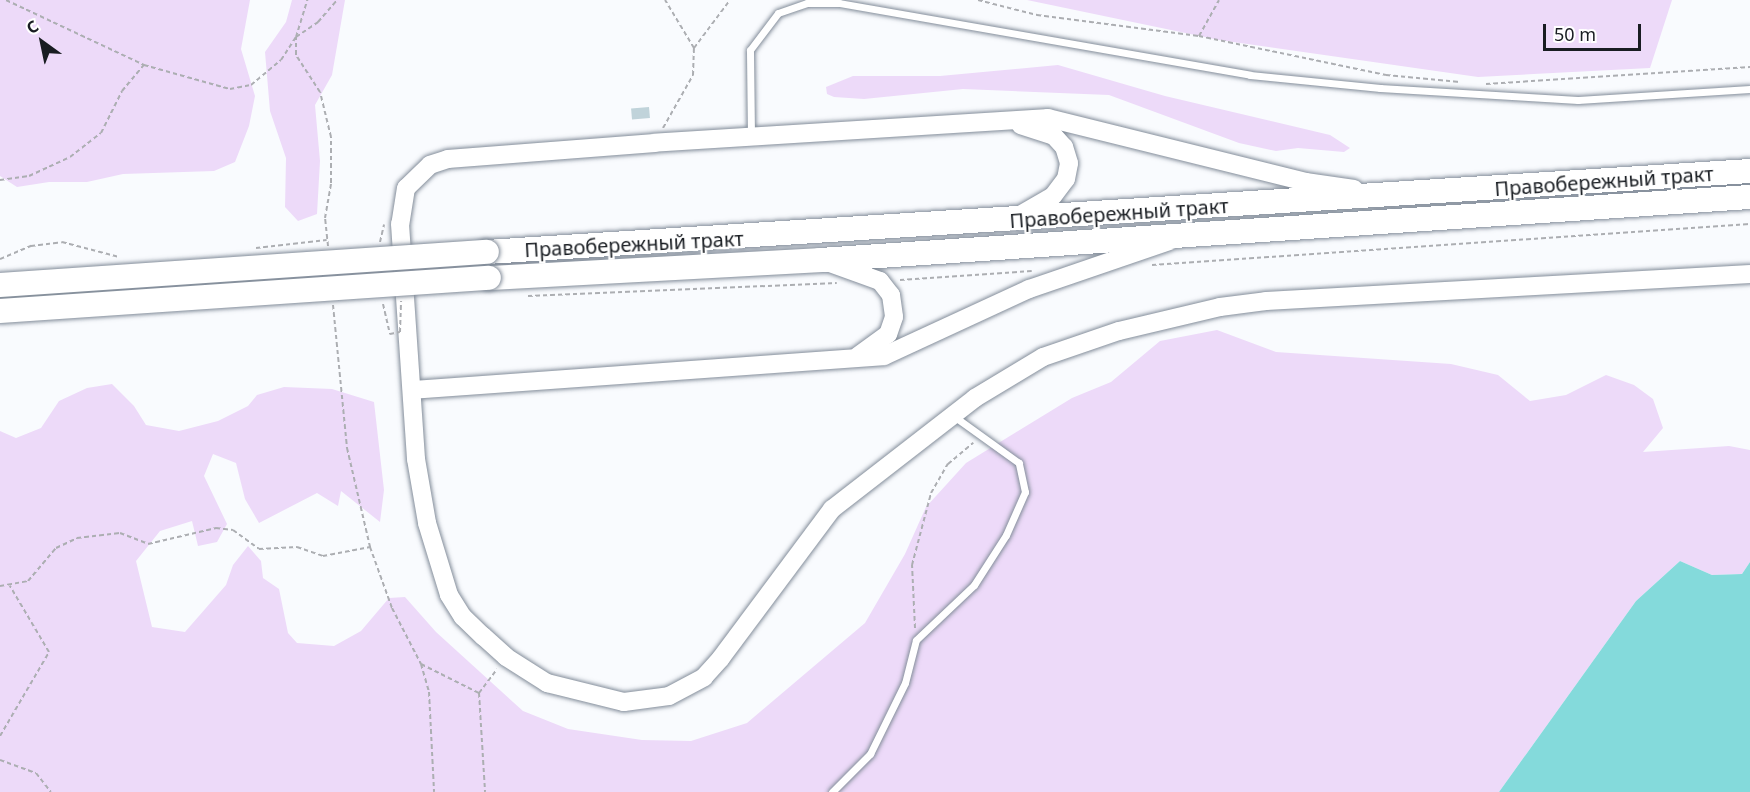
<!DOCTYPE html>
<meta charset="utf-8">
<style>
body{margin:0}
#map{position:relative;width:1750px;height:792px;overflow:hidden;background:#f9fbfe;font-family:"Noto Sans",sans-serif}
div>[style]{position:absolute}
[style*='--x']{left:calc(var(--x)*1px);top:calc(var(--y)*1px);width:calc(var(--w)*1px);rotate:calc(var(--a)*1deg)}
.green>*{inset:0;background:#eddaf9}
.water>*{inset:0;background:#84dadb}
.building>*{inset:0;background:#c0d3da;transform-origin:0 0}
.path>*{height:2px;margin-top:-1px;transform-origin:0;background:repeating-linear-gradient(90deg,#acaeb2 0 4.5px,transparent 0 7.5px)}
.roads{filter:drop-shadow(0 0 2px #838d9a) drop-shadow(0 0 2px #838d9a)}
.lane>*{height:7px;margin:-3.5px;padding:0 3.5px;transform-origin:3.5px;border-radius:3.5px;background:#fff}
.secondary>*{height:18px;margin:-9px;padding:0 9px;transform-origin:9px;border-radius:9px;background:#fff}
.highway>*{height:24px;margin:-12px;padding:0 12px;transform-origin:12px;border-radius:12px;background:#fff}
.path-bridge>*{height:2px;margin-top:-1px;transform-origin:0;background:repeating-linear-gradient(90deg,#acaeb2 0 4.5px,transparent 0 7.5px)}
.bridges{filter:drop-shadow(0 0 2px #838d9a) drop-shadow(0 0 2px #838d9a)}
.highway-bridge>*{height:24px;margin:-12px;padding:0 12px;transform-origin:12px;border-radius:12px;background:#fff}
span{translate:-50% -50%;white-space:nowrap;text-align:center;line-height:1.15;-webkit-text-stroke:4.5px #fff;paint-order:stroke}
.street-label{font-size:20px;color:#191d22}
.north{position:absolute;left:12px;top:12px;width:60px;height:60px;-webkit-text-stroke:4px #fff;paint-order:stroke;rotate:327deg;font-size:16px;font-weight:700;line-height:24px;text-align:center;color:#191d22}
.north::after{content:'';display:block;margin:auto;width:21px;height:27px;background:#191d22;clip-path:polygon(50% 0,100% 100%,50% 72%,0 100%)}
.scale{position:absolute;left:1543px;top:24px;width:98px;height:27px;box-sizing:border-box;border:3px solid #191d22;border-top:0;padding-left:8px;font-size:18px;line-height:21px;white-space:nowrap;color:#191d22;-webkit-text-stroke:4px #fff;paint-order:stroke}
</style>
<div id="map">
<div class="green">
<div style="clip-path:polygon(0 0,250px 0,241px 49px,255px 96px,249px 126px,235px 162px,214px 171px,123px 174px,87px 182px,49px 182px,17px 187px,0 176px)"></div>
<div style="clip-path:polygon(292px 0,345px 0,332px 75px,315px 105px,320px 161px,317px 214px,298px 221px,285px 207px,286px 158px,270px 111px,265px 52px,286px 22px)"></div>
<div style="clip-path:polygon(1027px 0,1672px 0,1650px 68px,1478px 77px,1219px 40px)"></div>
<div style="clip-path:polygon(1058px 65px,1165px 96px,1330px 135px,1350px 148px,1344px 152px,1298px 148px,1276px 151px,1239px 143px,1109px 95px,963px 89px,864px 99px,834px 97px,827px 94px,826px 87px,853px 76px,940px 76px)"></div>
<div style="clip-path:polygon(1217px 330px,1276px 352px,1451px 364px,1498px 375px,1530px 401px,1566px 395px,1606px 375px,1634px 385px,1653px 399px,1663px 428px,1643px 452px,1729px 446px,1750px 450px,1750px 562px,1742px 574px,1712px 575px,1680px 561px,1636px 601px,1499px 792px,0 792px,0 431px,16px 438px,41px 428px,59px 401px,87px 388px,112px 384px,134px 406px,146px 425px,179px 431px,218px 421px,248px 406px,257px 395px,284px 387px,332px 389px,374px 402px,384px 490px,380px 522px,341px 491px,338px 506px,317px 493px,259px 523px,245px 499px,236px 463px,213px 454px,204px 476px,227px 524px,217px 542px,198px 546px,192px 521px,160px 531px,136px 561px,152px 627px,185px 632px,226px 585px,233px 565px,248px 546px,261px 561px,263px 578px,279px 589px,288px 633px,297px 643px,334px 646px,361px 631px,389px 598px,405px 597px,436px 632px,523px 711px,568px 729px,642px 740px,691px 741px,747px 723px,865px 623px,905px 554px,926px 507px,966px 463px,1072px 398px,1111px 382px,1160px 341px)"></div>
</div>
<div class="water">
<div style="clip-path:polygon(1680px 561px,1712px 575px,1742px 574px,1750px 562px,1750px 792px,1499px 792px,1636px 601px)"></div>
</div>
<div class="building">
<div style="left:649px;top:107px;width:11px;height:18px;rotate:85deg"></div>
</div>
<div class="path">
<div style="--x:6;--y:0;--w:153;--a:25.2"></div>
<div style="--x:144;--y:65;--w:89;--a:15.6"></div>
<div style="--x:230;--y:89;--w:21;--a:-11"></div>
<div style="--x:251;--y:85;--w:39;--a:-40"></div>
<div style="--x:281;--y:60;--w:27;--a:-57"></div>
<div style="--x:296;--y:37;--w:39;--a:-73"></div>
<div style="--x:978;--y:0;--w:61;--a:14.3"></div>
<div style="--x:1037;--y:15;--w:163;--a:7.4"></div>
<div style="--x:1199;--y:36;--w:191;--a:11.8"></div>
<div style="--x:1386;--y:75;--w:74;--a:5.4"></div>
<div style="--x:1199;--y:36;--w:41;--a:-60.9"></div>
<div style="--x:694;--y:48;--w:60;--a:-53.1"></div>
<div style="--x:1486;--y:84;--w:265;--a:-3.7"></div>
<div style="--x:663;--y:128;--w:61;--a:-60.5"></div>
<div style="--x:693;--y:75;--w:27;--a:-88"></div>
<div style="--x:694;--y:48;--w:56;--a:-121.1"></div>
<div style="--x:0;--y:180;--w:29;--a:-8"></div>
<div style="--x:29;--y:176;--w:45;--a:-24.9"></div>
<div style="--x:70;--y:157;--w:39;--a:-38"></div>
<div style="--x:101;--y:133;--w:47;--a:-63.4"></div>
<div style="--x:122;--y:91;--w:34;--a:-50"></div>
<div style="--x:380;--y:242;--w:18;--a:-77"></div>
<div style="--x:328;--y:246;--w:28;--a:-96"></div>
<div style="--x:325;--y:218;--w:36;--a:-80"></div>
<div style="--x:331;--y:183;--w:46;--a:-90"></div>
<div style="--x:331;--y:137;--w:46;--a:-103.7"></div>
<div style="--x:320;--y:92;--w:44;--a:-123"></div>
<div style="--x:296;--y:55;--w:18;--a:-90"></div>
<div style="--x:296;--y:37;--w:27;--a:-34"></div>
<div style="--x:318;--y:22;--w:29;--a:-49"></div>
<div style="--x:256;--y:248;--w:71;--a:-6.4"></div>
<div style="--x:0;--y:259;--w:34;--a:-23"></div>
<div style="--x:31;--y:246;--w:31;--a:-7"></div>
<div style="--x:62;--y:242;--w:59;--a:14.7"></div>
<div style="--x:1152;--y:265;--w:599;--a:-3.92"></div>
<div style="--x:900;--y:280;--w:132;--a:-3.9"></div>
<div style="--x:528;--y:296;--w:309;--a:-2.4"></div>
<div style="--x:383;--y:304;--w:31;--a:77"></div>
<div style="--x:333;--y:305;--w:144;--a:84.4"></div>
<div style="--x:347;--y:448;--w:102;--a:76.9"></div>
<div style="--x:370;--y:547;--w:65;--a:70.2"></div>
<div style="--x:392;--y:608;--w:63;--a:62.6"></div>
<div style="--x:421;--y:664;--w:65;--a:26.6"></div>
<div style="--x:479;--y:693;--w:99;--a:86.5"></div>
<div style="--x:0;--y:586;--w:28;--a:-10"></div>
<div style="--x:28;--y:581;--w:43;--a:-49.7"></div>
<div style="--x:56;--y:548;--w:23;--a:-25"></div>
<div style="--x:77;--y:538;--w:43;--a:-6.6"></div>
<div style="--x:120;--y:533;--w:30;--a:21"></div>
<div style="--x:148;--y:544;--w:70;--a:-13.2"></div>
<div style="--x:216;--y:528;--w:17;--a:7"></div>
<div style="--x:233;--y:530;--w:32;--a:36"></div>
<div style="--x:259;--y:549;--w:38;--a:-3"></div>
<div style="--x:297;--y:547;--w:28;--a:19"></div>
<div style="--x:323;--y:556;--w:48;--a:-10.8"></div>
<div style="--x:915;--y:628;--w:63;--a:-92.7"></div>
<div style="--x:912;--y:565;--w:74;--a:-75.2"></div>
<div style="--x:931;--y:493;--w:34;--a:-60"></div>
<div style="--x:948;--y:464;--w:33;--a:-40"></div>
<div style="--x:421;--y:664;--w:29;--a:74"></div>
<div style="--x:429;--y:692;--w:100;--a:87.1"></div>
<div style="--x:479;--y:693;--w:30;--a:-53"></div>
<div style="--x:0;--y:736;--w:97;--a:-59.7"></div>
<div style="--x:49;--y:652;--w:77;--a:-120.6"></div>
<div style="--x:0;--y:760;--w:38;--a:20"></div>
<div style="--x:36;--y:773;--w:24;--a:52"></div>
</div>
<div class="roads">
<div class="lane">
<div style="--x:751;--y:135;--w:85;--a:-90.7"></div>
<div style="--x:750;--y:50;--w:46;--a:-52.9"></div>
<div style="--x:778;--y:13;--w:31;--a:-19"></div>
<div style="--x:807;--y:3;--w:32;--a:0"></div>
<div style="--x:839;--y:3;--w:417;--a:9.9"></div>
<div style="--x:1250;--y:75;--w:131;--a:5.7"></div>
<div style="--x:1380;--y:88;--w:198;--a:3.5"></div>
<div style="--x:1578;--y:100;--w:172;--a:-3.7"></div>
<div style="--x:832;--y:792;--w:54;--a:-45"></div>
<div style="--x:870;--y:754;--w:79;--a:-63.8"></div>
<div style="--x:905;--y:683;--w:44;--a:-75.7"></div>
<div style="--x:916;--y:640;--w:80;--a:-43.5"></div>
<div style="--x:974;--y:585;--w:59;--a:-57.4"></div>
<div style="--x:1006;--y:535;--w:47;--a:-66.2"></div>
<div style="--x:1025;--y:492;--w:30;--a:-102"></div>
<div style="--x:1019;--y:463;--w:79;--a:-144.3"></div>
</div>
<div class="secondary">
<div style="--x:1354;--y:189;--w:49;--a:-171.7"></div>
<div style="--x:1306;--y:182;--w:266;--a:-166.1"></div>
<div style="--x:1048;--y:118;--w:394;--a:176.4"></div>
<div style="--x:655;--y:143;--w:208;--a:175.6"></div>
<div style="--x:448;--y:159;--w:19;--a:162"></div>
<div style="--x:430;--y:165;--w:33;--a:136"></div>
<div style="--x:406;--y:188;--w:36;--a:99"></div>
<div style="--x:400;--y:224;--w:236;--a:86.1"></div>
<div style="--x:416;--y:459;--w:65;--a:80.2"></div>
<div style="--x:427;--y:523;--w:75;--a:73"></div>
<div style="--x:449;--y:595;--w:26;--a:58"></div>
<div style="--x:463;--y:617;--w:28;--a:44"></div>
<div style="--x:483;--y:636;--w:31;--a:42"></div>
<div style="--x:506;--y:657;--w:49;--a:32.4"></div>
<div style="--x:547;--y:683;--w:79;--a:13.9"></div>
<div style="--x:624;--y:702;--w:45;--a:-7.6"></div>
<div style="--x:669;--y:696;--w:40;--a:-28"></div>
<div style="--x:704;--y:677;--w:25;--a:-48"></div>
<div style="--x:721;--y:658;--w:186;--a:-53.3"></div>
<div style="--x:832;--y:509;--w:181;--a:-37.8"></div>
<div style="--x:975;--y:398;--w:79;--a:-31.1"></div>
<div style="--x:1043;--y:357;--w:80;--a:-18.9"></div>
<div style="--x:1119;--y:331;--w:104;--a:-13.4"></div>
<div style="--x:1220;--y:307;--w:46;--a:-7.4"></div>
<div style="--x:1266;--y:301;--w:485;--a:-3.2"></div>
<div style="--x:1020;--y:215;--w:38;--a:-30"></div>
<div style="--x:1053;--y:196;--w:21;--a:-53"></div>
<div style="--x:1066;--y:179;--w:16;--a:-79"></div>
<div style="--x:1069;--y:163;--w:17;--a:-107"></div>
<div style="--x:1064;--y:147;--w:15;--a:-132"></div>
<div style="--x:1054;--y:136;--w:35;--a:-162"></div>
<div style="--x:830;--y:263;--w:53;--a:19.8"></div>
<div style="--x:880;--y:281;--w:18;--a:52"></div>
<div style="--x:891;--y:295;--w:22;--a:82"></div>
<div style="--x:894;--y:317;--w:18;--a:109"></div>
<div style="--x:888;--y:334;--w:37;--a:144"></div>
<div style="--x:412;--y:390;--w:473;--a:-4.1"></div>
<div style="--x:884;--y:356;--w:160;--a:-24.8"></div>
<div style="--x:1029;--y:289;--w:148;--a:-18.9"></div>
</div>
<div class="highway">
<div style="--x:487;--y:252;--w:1266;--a:-3.67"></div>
<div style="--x:489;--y:278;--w:331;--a:-3.1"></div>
<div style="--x:820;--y:260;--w:932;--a:-3.88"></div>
</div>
</div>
<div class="path-bridge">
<div style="--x:390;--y:334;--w:10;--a:-11"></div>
<div style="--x:400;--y:332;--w:31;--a:-88"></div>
</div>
<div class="bridges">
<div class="highway-bridge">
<div style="--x:0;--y:285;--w:488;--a:-3.9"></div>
<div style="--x:0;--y:311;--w:490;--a:-3.9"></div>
</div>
</div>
<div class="street-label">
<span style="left:1604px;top:181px;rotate:-4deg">Правобережный тракт</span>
<span style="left:1119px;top:213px;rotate:-4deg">Правобережный тракт</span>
<span style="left:634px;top:244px;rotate:-3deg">Правобережный тракт</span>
</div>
<div class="north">С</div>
<div class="scale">50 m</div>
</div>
